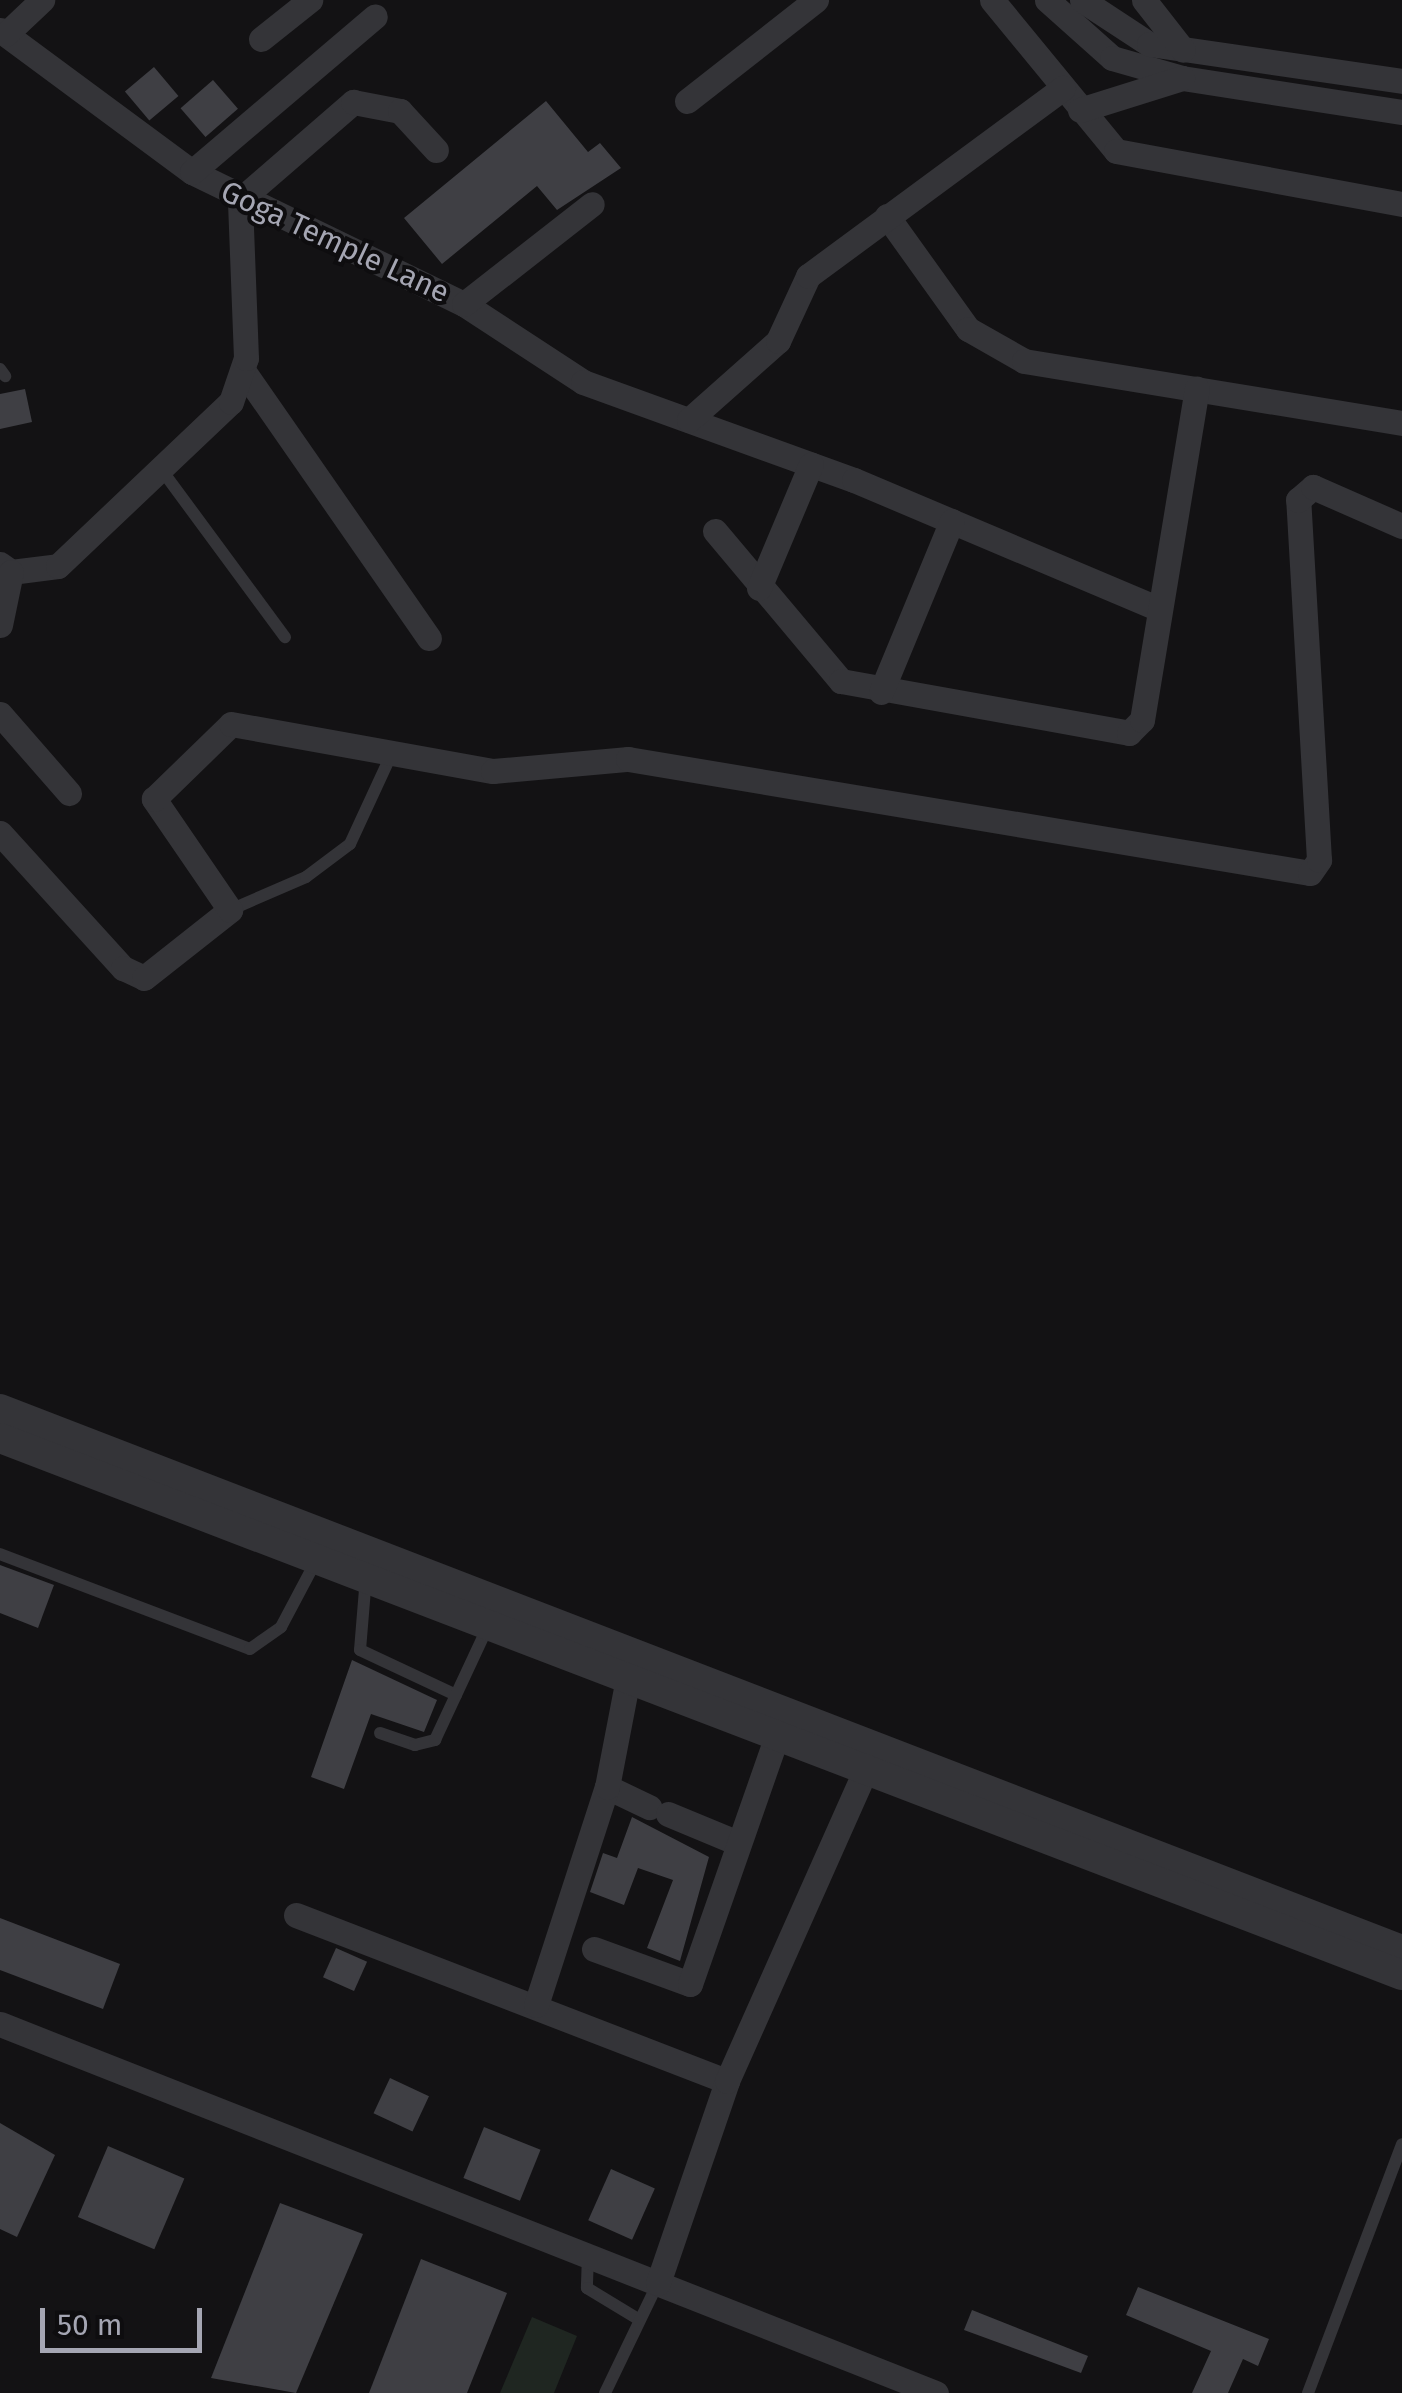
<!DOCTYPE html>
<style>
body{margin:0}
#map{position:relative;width:1402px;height:2393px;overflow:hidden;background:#131214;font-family:"Fira Sans",sans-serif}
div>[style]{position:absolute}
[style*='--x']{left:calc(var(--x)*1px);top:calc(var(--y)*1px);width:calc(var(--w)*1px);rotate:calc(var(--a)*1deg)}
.green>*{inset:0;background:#1f2621}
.building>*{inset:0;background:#3f3f44;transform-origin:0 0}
.service>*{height:12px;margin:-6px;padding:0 6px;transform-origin:6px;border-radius:6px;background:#343438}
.minor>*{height:25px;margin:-12.5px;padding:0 12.5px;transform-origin:12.5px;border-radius:12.5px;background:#343438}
.tertiary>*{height:30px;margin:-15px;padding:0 15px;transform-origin:15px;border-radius:15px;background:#343438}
span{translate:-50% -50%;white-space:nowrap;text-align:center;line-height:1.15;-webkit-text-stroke:8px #0e0d0f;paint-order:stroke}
.street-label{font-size:30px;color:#a5a6b3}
.scale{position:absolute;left:40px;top:2308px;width:162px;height:45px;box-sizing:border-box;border:5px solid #a5a6b3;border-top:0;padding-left:12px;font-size:30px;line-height:35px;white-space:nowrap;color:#a5a6b3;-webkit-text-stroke:8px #0e0d0f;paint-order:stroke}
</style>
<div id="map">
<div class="green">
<div style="clip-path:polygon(532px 2317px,577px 2336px,554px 2393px,500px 2393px)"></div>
</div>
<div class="building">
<div style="left:154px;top:67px;width:38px;height:38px;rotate:50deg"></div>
<div style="left:213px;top:80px;width:38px;height:43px;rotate:49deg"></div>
<div style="clip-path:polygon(546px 101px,588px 152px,600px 143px,621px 168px,557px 210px,537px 186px,442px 264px,404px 218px)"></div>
<div style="clip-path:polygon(25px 389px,32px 422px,0 429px,0 394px)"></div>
<div style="clip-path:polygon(0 1565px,54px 1585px,38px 1628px,0 1613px)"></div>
<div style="clip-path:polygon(352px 1660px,437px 1700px,424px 1732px,371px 1714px,344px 1789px,311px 1777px)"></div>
<div style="clip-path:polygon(632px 1817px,709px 1857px,680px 1961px,647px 1948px,673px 1880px,638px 1868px,624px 1905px,590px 1892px,603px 1853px,617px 1858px)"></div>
<div style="clip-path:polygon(0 1918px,120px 1964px,103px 2009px,0 1970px)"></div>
<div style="left:336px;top:1948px;width:34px;height:32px;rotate:24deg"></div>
<div style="left:390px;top:2078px;width:43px;height:39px;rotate:25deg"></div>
<div style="clip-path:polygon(0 2123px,55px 2155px,17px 2237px,0 2229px)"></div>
<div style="left:484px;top:2127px;width:61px;height:55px;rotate:22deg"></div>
<div style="left:108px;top:2146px;width:83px;height:77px;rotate:23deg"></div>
<div style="left:611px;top:2169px;width:48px;height:56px;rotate:24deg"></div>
<div style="clip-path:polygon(280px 2203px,363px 2234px,296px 2393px,211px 2378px)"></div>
<div style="clip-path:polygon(421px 2259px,507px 2293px,467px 2393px,369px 2393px)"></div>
<div style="clip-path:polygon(1138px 2287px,1269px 2339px,1258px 2366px,1243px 2359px,1228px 2393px,1192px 2393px,1211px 2351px,1126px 2315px)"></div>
<div style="clip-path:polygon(972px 2310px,1088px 2356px,1081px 2373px,964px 2330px)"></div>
</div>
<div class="service">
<div style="--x:0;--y:369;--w:9;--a:54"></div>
<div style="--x:161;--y:469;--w:209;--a:53.6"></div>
<div style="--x:230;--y:910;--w:83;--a:-23.5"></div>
<div style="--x:306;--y:877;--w:55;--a:-36.9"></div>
<div style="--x:350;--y:844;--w:102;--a:-65.2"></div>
<div style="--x:0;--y:1554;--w:267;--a:20.8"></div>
<div style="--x:250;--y:1649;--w:38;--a:-35"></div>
<div style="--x:281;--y:1627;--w:75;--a:-62.1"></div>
<div style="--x:366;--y:1577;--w:73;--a:94.7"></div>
<div style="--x:360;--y:1650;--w:106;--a:25.1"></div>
<div style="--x:380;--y:1733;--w:37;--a:19"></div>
<div style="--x:415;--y:1745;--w:21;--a:-14"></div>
<div style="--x:435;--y:1740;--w:128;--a:-65"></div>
<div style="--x:588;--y:2255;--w:33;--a:92"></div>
<div style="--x:587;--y:2288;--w:60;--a:31.3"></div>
<div style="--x:605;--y:2393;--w:122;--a:-64.3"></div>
<div style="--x:1308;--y:2393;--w:266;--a:-69.3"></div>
</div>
<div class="minor">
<div style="--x:992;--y:0;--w:195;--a:50.6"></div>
<div style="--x:1116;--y:151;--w:291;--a:10.5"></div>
<div style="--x:1047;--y:0;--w:87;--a:41.7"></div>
<div style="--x:1112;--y:58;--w:73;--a:15.9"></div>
<div style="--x:1182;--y:78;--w:223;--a:8.8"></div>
<div style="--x:1082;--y:0;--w:80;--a:33.3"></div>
<div style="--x:1149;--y:44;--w:256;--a:8.3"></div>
<div style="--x:1144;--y:0;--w:63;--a:52"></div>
<div style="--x:0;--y:30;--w:239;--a:36.5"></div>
<div style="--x:192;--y:172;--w:302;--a:25.9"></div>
<div style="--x:464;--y:304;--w:142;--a:33.2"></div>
<div style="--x:583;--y:382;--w:288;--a:19.9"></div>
<div style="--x:854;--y:480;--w:332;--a:22.9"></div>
<div style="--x:6;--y:34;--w:50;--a:-43.4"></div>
<div style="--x:261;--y:39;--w:63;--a:-38.5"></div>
<div style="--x:687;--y:101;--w:164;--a:-38.1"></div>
<div style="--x:1080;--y:110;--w:107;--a:-17.4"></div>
<div style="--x:192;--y:172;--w:240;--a:-40.4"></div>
<div style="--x:887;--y:216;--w:139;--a:54.4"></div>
<div style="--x:968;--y:329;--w:64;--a:29.7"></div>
<div style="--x:1024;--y:361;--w:383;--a:9.3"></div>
<div style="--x:464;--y:304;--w:162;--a:-38"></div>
<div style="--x:244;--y:372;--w:324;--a:55.2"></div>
<div style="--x:689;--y:420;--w:119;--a:-41.6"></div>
<div style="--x:778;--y:341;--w:72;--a:-65.2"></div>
<div style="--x:808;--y:276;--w:317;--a:-36.4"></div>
<div style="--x:715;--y:531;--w:196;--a:50"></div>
<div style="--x:841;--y:681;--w:293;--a:10.2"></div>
<div style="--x:1129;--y:733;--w:18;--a:-45"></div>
<div style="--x:1142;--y:720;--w:336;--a:-80.6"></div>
<div style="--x:0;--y:564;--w:14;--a:36"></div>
<div style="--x:11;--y:572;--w:47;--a:-7.3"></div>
<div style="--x:58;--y:566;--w:238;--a:-43.5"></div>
<div style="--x:231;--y:402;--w:46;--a:-71.2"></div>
<div style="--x:246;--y:358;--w:158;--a:-92.2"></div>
<div style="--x:240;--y:200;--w:150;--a:-40.9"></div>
<div style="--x:353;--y:102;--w:48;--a:10.8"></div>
<div style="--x:400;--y:111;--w:53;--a:47.3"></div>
<div style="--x:759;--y:588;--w:134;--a:-67.2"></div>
<div style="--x:0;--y:625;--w:54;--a:-78.3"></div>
<div style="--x:881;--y:692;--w:185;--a:-67.5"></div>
<div style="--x:0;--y:714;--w:105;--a:48.9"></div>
<div style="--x:0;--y:833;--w:183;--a:47.7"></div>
<div style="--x:123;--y:968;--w:23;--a:25"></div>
<div style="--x:144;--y:978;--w:110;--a:-38.3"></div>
<div style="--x:230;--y:910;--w:135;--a:-124.4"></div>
<div style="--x:154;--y:799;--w:107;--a:-44.2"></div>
<div style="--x:231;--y:724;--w:266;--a:10.2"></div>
<div style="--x:493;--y:771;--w:136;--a:-5.1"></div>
<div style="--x:628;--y:759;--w:691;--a:9.49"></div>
<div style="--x:1310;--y:873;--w:16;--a:-55"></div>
<div style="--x:1319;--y:860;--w:361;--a:-93.3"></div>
<div style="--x:1298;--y:500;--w:20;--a:-41"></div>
<div style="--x:1313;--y:487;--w:97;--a:23.7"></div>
<div style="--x:607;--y:1787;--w:47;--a:25.5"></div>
<div style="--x:668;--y:1814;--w:76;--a:22.5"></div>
<div style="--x:296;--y:1915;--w:462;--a:21.1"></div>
<div style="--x:594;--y:1949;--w:102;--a:20"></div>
<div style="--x:690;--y:1984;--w:281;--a:-70.7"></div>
<div style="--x:536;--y:2005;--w:229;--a:-72"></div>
<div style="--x:607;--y:1787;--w:111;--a:-79.1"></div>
<div style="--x:0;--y:2024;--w:1006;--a:21.52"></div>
<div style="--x:658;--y:2283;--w:213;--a:-71.1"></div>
<div style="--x:727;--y:2081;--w:361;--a:-66"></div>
</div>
<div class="tertiary">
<div style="--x:0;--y:1409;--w:1503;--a:21.1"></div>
<div style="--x:0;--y:1438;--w:1501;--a:20.96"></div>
</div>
<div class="street-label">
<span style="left:335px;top:242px;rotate:25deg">Goga Temple Lane</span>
</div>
<div class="scale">50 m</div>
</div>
